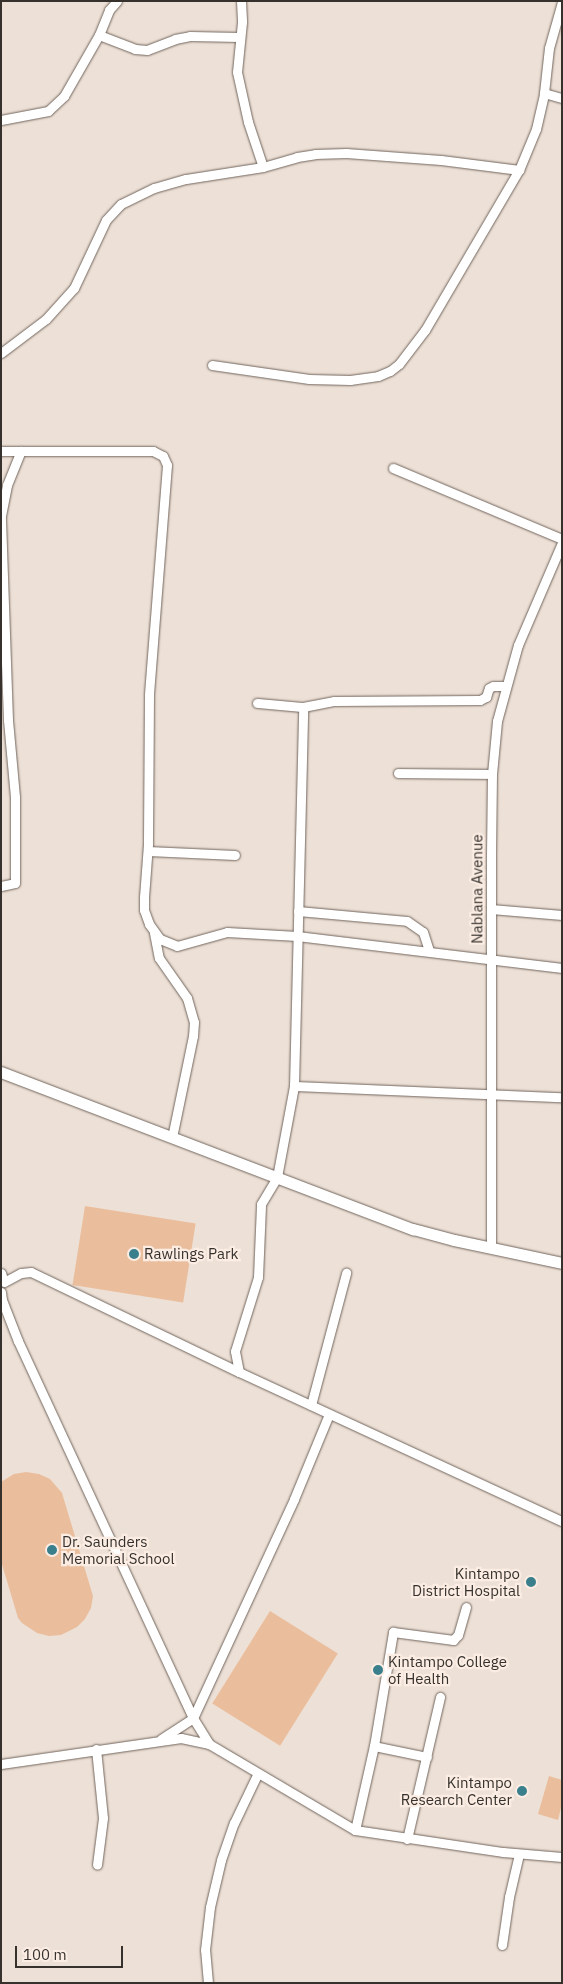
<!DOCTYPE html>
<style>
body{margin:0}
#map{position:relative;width:563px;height:1984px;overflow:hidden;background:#ede0d6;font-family:"IBM Plex Sans",sans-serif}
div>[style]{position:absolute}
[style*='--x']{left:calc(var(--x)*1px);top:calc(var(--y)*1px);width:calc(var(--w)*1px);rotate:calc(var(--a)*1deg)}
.green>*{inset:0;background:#eabe9d;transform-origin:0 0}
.roads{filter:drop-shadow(0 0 1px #71655d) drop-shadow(0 0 1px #71655d)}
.minor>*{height:9px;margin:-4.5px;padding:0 4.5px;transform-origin:4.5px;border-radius:4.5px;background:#fff}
.major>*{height:11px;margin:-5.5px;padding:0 5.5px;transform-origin:5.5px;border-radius:5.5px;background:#fff}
.dots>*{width:14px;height:14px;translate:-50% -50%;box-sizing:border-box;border:2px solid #fbede3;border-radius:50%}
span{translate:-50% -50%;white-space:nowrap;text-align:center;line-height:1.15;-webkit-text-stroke:4.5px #fbede3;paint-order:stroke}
.street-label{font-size:15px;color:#36312d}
.poi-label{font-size:15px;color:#36312d}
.left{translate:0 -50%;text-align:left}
.right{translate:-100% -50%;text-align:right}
.frame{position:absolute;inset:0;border:2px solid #36312d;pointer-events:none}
.scale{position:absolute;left:15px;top:1946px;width:108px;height:22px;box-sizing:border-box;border:2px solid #36312d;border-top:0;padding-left:6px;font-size:15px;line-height:18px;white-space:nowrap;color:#36312d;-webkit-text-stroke:4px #fbede3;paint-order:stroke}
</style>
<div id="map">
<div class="green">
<div style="left:85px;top:1206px;width:112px;height:80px;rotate:9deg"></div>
<div style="clip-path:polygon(26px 1472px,39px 1474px,50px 1479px,62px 1493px,93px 1596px,91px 1608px,85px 1619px,77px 1627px,61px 1635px,49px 1636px,37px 1633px,22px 1623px,18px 1618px,1px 1561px,1px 1482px,14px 1474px)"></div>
<div style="left:270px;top:1611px;width:80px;height:109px;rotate:32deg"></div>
<div style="clip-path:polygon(549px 1776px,562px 1780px,562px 1804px,558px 1820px,538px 1814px)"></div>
</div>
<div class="roads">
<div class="minor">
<div style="--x:241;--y:1;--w:21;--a:87"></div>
<div style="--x:242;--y:22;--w:50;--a:95.7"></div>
<div style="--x:237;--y:72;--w:51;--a:77.6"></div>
<div style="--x:248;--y:122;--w:47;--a:71.6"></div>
<div style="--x:99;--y:35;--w:39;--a:21"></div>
<div style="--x:135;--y:49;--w:12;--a:5"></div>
<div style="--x:147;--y:50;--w:30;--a:-21"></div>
<div style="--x:175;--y:39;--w:15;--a:-11"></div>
<div style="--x:190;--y:36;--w:49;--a:1.2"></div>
<div style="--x:544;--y:93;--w:19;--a:16"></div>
<div style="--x:1;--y:120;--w:48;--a:-10.8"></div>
<div style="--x:48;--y:111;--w:22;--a:-43"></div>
<div style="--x:64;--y:96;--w:70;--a:-60.2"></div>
<div style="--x:99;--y:35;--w:27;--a:-68"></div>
<div style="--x:109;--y:10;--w:12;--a:-48"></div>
<div style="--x:1;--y:353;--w:56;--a:-37.1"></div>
<div style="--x:46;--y:319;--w:42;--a:-47.9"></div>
<div style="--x:74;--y:288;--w:75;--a:-64.8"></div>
<div style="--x:106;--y:220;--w:22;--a:-47"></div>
<div style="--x:121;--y:204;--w:37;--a:-26"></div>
<div style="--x:154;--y:188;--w:33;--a:-16"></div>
<div style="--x:186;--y:179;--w:78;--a:-8.9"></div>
<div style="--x:263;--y:167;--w:35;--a:-16"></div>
<div style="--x:297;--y:157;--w:18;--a:-9"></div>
<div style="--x:315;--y:154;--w:31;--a:-2"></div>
<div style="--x:346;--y:153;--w:95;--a:4.2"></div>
<div style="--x:441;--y:160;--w:79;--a:7.3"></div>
<div style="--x:212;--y:365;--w:98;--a:8.2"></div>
<div style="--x:309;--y:379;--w:41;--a:1.4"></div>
<div style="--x:350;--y:380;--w:28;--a:-8"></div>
<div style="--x:378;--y:376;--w:13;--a:-23"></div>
<div style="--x:390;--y:371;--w:11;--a:-38"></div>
<div style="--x:399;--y:364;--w:43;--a:-52.6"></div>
<div style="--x:425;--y:330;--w:186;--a:-59.6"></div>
<div style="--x:519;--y:170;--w:44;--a:-67.5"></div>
<div style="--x:536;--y:129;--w:37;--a:-77"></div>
<div style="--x:544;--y:93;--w:45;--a:-83.7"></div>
<div style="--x:549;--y:48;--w:48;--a:-74.2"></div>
<div style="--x:1;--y:451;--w:152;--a:0"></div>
<div style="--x:153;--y:451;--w:11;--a:27"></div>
<div style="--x:163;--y:456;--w:10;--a:66"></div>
<div style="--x:167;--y:465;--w:231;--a:94.5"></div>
<div style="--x:149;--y:695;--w:149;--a:90.4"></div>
<div style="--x:148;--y:844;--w:53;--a:94.3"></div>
<div style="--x:144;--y:897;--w:13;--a:90"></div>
<div style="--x:144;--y:910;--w:15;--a:70"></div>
<div style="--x:149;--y:924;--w:19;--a:54"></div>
<div style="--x:160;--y:939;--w:18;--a:22"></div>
<div style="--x:177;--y:946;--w:52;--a:-15.6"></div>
<div style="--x:227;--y:932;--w:70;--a:3.3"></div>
<div style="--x:297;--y:936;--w:267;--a:6.9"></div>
<div style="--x:393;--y:468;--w:183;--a:22.8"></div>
<div style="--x:257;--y:703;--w:46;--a:5"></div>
<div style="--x:398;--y:773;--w:94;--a:0.6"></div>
<div style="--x:148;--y:851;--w:87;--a:2.6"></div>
<div style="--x:1;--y:886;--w:14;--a:-12"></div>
<div style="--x:15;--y:883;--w:86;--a:-90"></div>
<div style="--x:15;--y:797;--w:77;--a:-95.2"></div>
<div style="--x:8;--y:720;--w:204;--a:-92"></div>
<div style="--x:1;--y:516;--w:32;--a:-79"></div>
<div style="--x:7;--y:485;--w:37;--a:-68"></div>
<div style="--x:491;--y:909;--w:71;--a:4.8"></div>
<div style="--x:298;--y:911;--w:109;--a:5.2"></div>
<div style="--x:407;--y:921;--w:19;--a:35"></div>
<div style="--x:423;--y:932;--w:20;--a:72"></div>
<div style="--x:154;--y:933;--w:25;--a:79"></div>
<div style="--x:159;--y:958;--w:49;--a:55"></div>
<div style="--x:187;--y:998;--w:25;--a:74"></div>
<div style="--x:194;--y:1022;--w:14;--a:94"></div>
<div style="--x:193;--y:1036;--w:103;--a:101.7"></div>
<div style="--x:294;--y:1086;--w:268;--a:2.4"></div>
<div style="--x:491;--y:1248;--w:393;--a:-90"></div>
<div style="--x:491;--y:855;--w:81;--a:-89.3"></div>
<div style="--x:492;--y:774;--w:53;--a:-84.6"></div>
<div style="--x:497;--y:721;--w:79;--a:-74.6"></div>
<div style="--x:518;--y:645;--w:111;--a:-66.7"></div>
<div style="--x:1;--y:1273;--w:9;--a:72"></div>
<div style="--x:4;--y:1282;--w:19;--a:-28"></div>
<div style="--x:21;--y:1273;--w:10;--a:-6"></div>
<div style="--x:31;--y:1272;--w:231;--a:25.7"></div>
<div style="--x:239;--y:1372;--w:356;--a:24.8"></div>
<div style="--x:1;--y:1292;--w:8;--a:83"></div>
<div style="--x:2;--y:1300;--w:44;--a:68.7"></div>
<div style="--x:18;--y:1341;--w:416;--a:65.1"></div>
<div style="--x:193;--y:1718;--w:31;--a:58"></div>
<div style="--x:239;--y:1372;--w:21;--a:-101"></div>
<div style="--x:235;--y:1351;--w:77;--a:-72.7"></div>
<div style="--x:258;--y:1277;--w:73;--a:-87.6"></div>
<div style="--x:261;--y:1204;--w:31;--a:-59"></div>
<div style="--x:277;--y:1177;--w:93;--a:-79.4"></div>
<div style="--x:294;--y:1086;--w:379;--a:-88.6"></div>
<div style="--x:303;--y:707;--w:32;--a:-11"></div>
<div style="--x:334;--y:701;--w:146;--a:-0.4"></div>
<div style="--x:480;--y:700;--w:7;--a:-27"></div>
<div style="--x:486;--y:697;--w:9;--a:-72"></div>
<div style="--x:489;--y:688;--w:4;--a:-27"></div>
<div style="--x:493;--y:686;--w:12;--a:0"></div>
<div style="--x:311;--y:1405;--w:137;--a:-75.1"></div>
<div style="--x:161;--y:1739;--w:38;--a:-33"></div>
<div style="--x:193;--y:1718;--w:241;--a:-65.2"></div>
<div style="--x:294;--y:1499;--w:92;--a:-67.6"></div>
<div style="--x:374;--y:1746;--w:54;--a:11.7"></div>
<div style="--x:96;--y:1749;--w:69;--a:84.2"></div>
<div style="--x:103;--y:1818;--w:47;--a:97.3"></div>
<div style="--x:1;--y:1764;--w:182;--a:-8.2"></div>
<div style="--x:181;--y:1738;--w:29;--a:12"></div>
<div style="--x:209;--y:1744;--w:169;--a:30.5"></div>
<div style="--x:355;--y:1830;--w:150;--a:8.5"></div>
<div style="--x:503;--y:1852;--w:59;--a:4.8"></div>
<div style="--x:355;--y:1830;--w:86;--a:-77.3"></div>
<div style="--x:374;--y:1746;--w:116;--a:-80.5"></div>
<div style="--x:393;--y:1632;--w:61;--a:7.6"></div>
<div style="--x:453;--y:1640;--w:7;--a:-45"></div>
<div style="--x:458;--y:1635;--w:29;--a:-74"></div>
<div style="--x:407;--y:1839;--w:146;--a:-76.9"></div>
<div style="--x:502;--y:1945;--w:49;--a:-81.7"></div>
<div style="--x:509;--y:1897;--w:44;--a:-76.9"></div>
<div style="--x:208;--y:1983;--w:33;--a:-95"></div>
<div style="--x:205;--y:1950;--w:43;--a:-83.4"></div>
<div style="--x:210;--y:1907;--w:48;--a:-76.8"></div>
<div style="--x:221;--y:1860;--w:39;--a:-71"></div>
<div style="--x:234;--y:1823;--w:55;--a:-64.4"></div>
</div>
<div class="major">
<div style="--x:1;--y:1072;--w:441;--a:20.9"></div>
<div style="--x:413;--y:1229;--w:42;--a:15"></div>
<div style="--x:454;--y:1240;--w:110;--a:12"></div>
</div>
</div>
<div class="dots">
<div style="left:134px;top:1254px;background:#3a7f8c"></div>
<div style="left:52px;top:1550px;background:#3a7f8c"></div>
<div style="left:531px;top:1582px;background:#3a7f8c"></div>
<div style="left:378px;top:1670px;background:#3a7f8c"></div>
<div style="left:522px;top:1791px;background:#3a7f8c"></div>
</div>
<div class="street-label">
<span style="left:477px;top:889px;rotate:-90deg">Nablana Avenue</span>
</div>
<div class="poi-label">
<span class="left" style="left:144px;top:1254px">Rawlings Park</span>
<span class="left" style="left:62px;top:1550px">Dr. Saunders<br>Memorial School</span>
<span class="right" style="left:520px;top:1582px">Kintampo<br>District Hospital</span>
<span class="left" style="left:388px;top:1670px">Kintampo College<br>of Health</span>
<span class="right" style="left:512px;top:1791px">Kintampo<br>Research Center</span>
</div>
<div class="frame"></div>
<div class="scale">100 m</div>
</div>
